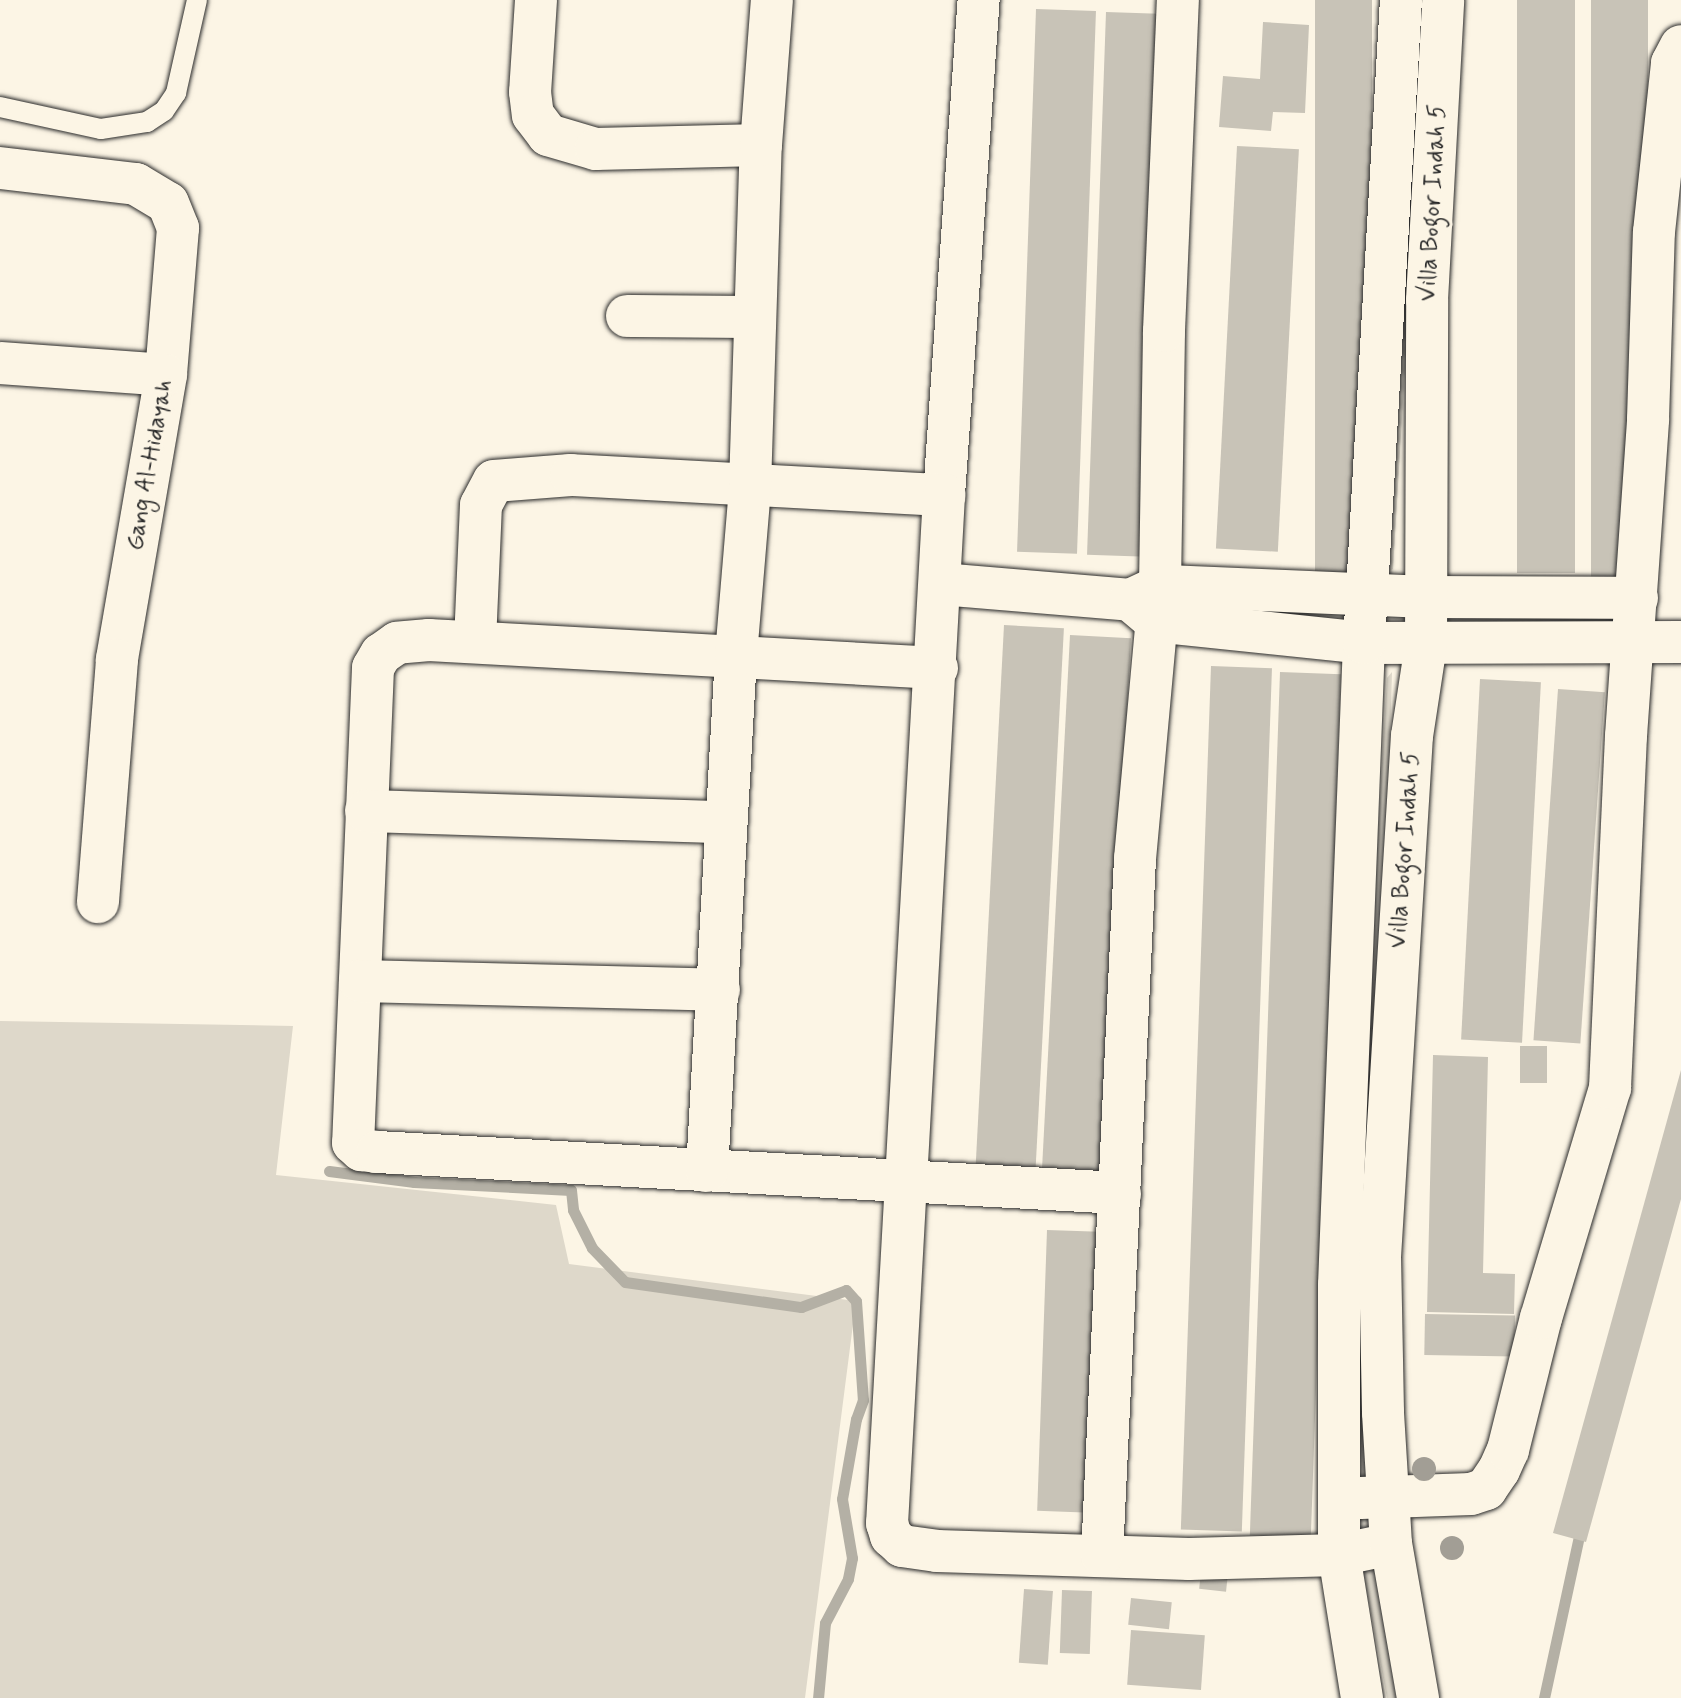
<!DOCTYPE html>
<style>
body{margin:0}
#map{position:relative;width:1681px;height:1698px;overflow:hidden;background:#fcf5e5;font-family:Mynerve,sans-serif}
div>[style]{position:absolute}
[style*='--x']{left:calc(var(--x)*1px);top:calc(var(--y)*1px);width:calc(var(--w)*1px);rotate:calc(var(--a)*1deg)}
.green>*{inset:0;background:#ded8ca}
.stream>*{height:11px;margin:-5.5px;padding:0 5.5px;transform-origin:5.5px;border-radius:5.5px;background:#b4b0a5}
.building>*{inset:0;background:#c8c3b7;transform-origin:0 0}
.roads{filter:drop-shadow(0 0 2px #2b2b2b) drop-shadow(0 0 2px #2b2b2b)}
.service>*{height:20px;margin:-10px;padding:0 10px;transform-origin:10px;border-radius:10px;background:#fcf5e5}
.minor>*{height:42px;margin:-21px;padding:0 21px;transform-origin:21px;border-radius:21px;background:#fcf5e5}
.trees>*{width:24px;height:24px;margin:-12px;border-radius:50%;background:#a29e95}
span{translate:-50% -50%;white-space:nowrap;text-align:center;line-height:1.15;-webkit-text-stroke:6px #fcf5e5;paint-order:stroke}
.street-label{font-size:24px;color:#2b2b2b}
</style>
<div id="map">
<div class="green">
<div style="clip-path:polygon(1417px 0,1425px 0,1419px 133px,1393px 569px,1385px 573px)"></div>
<div style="clip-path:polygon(1392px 672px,1368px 1479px,1362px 1481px,1354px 1373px,1370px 970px,1387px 678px)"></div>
<div style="clip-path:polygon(0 1021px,293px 1026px,276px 1175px,556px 1205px,569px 1264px,856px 1301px,805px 1698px,0 1698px)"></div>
<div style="clip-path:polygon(1373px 1563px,1379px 1593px,1396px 1698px,1387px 1698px,1362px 1566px)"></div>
</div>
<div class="stream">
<div style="--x:329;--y:1171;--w:86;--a:7.4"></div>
<div style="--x:414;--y:1182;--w:157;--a:2.9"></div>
<div style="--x:571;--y:1190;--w:20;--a:84"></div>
<div style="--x:573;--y:1210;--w:42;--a:63.4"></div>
<div style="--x:592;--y:1248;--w:47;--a:45.9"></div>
<div style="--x:625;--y:1282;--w:178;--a:8.1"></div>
<div style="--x:801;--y:1307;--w:48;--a:-20.7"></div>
<div style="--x:846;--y:1290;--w:15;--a:48"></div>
<div style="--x:856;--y:1301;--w:99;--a:86"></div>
<div style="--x:863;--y:1400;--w:20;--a:110"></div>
<div style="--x:856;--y:1419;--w:81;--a:99.9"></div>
<div style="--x:842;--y:1499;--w:60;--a:80.4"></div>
<div style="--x:852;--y:1558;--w:21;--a:101"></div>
<div style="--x:848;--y:1579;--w:50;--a:117.6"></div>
<div style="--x:825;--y:1623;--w:75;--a:95.3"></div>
<div style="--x:1544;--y:1698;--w:175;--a:-77.8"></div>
</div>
<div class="building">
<div style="left:1315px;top:0;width:57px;height:574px"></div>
<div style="left:1517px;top:0;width:58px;height:573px"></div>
<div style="left:1591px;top:0;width:57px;height:577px"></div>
<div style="left:1036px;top:9px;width:60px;height:543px;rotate:2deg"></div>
<div style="left:1106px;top:12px;width:60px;height:543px;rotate:2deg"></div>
<div style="clip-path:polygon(1263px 22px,1309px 25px,1305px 113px,1273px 112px,1271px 131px,1219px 127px,1223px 76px,1260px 79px)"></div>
<div style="left:1237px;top:146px;width:62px;height:403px;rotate:3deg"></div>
<div style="left:1004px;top:625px;width:60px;height:544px;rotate:3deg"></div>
<div style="left:1070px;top:635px;width:61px;height:544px;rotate:3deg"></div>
<div style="left:1211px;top:666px;width:61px;height:864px;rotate:2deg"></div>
<div style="left:1280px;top:672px;width:61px;height:864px;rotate:2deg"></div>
<div style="left:1480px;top:679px;width:61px;height:361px;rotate:3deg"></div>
<div style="left:1558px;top:689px;width:47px;height:352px;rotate:4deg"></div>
<div style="left:1520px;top:1046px;width:27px;height:37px"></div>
<div style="clip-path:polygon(1433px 1055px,1488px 1057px,1483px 1273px,1515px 1274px,1514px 1314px,1427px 1312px)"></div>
<div style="clip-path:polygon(1681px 1070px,1681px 1199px,1586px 1542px,1553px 1533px)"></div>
<div style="left:1047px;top:1230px;width:60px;height:281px;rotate:2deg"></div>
<div style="left:1425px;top:1314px;width:90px;height:41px;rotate:1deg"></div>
<div style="left:1202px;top:1562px;width:27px;height:27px;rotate:6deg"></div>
<div style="left:1024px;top:1589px;width:29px;height:74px;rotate:4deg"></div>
<div style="left:1062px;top:1590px;width:30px;height:63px;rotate:2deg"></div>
<div style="left:1131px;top:1598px;width:41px;height:27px;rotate:6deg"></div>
<div style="left:1131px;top:1630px;width:74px;height:55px;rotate:4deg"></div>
</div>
<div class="roads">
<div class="service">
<div style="--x:0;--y:107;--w:103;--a:12.3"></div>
<div style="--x:101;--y:129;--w:47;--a:-8.7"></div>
<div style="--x:147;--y:122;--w:20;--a:-33"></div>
<div style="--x:164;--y:111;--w:22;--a:-56"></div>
<div style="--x:176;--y:93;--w:95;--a:-77.3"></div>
</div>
<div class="minor">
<div style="--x:536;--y:0;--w:92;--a:93.7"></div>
<div style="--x:530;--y:92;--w:23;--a:83"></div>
<div style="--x:533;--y:115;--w:25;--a:53"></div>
<div style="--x:548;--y:135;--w:50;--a:16.3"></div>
<div style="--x:596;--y:149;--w:165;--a:-1.4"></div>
<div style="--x:0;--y:168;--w:137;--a:6.7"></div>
<div style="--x:136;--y:184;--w:37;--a:31"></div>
<div style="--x:168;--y:203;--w:27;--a:68"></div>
<div style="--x:178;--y:228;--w:147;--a:94.7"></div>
<div style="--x:166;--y:375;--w:289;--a:99.8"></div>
<div style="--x:117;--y:660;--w:243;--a:94.5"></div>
<div style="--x:627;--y:316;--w:127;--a:0.5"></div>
<div style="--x:0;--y:363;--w:166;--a:4.1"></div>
<div style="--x:944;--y:495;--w:496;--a:-86"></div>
<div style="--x:941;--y:584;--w:190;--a:4.8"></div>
<div style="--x:1637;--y:598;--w:210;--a:-179.7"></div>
<div style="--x:1427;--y:597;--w:267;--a:-177.6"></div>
<div style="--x:1160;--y:586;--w:33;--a:155"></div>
<div style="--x:1130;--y:600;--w:33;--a:40"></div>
<div style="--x:1155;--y:621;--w:210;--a:6"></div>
<div style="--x:1364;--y:643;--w:317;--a:-0.2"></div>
<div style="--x:475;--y:642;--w:137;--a:-87.5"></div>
<div style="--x:481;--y:505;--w:27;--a:-62"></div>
<div style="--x:494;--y:481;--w:77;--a:-4.5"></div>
<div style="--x:571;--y:475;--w:374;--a:3.1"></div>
<div style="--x:944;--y:495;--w:1030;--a:93.17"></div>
<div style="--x:887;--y:1523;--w:14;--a:73"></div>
<div style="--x:891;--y:1536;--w:15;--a:42"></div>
<div style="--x:902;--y:1546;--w:35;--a:8"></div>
<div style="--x:937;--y:1551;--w:252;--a:1.8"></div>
<div style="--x:1189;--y:1559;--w:150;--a:-1.5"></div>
<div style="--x:1339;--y:1555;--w:53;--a:-11.9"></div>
<div style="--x:937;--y:668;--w:509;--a:-176.85"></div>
<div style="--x:429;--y:640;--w:32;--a:175"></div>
<div style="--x:397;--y:643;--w:19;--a:145"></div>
<div style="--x:381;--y:654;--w:16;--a:120"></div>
<div style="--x:373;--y:668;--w:475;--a:92.4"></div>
<div style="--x:353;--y:1143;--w:11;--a:41"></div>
<div style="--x:361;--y:1150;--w:16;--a:7"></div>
<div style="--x:377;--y:1152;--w:744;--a:3.16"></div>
<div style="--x:366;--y:811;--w:360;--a:1.8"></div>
<div style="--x:360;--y:981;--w:359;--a:1.4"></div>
<div style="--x:707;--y:1171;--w:517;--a:-86.78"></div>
<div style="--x:736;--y:655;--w:169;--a:-85.2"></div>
<div style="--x:750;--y:487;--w:342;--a:-88.2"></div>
<div style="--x:761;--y:145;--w:145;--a:-85.7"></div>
<div style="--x:1361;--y:1498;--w:110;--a:-2.1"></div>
<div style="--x:1471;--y:1494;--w:16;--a:-18"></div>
<div style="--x:1486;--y:1489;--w:23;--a:-56"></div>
<div style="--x:1499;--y:1470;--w:22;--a:-66"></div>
<div style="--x:1508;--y:1450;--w:136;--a:-76"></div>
<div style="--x:1541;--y:1318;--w:240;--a:-73.3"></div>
<div style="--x:1610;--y:1088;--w:352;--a:-87.4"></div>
<div style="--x:1626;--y:736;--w:318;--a:-86"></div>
<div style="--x:1648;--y:419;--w:187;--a:-88.2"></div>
<div style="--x:1654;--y:232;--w:170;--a:-83.9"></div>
<div style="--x:1672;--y:63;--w:19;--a:-62"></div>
<div style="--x:1102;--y:1555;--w:697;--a:-87.29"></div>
<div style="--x:1135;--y:859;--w:274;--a:-84.8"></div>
<div style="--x:1160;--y:586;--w:255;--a:-89.1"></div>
<div style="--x:1164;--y:331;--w:331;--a:-87.6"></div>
<div style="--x:1362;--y:1698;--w:145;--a:-99.1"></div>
<div style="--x:1339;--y:1555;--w:270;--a:-90"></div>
<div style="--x:1339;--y:1285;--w:642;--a:-87.77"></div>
<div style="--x:1364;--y:643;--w:644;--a:-86.71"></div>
<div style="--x:1418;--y:1698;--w:156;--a:-99.9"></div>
<div style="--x:1391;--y:1544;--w:132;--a:-93.5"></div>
<div style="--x:1383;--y:1412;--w:155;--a:-91.1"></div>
<div style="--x:1380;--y:1257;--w:522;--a:-86.49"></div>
<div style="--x:1412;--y:736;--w:93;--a:-81.3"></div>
<div style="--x:1426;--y:644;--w:344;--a:-89.8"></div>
<div style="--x:1427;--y:300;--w:300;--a:-86.9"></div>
</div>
</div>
<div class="trees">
<div style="left:1424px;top:1469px"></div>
<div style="left:1452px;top:1548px"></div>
</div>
<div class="street-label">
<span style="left:1433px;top:203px;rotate:-87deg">Villa Bogor Indah 5</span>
<span style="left:150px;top:465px;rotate:-80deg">Gang Al-Hidayah</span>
<span style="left:1405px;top:850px;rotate:-86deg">Villa Bogor Indah 5</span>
</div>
</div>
